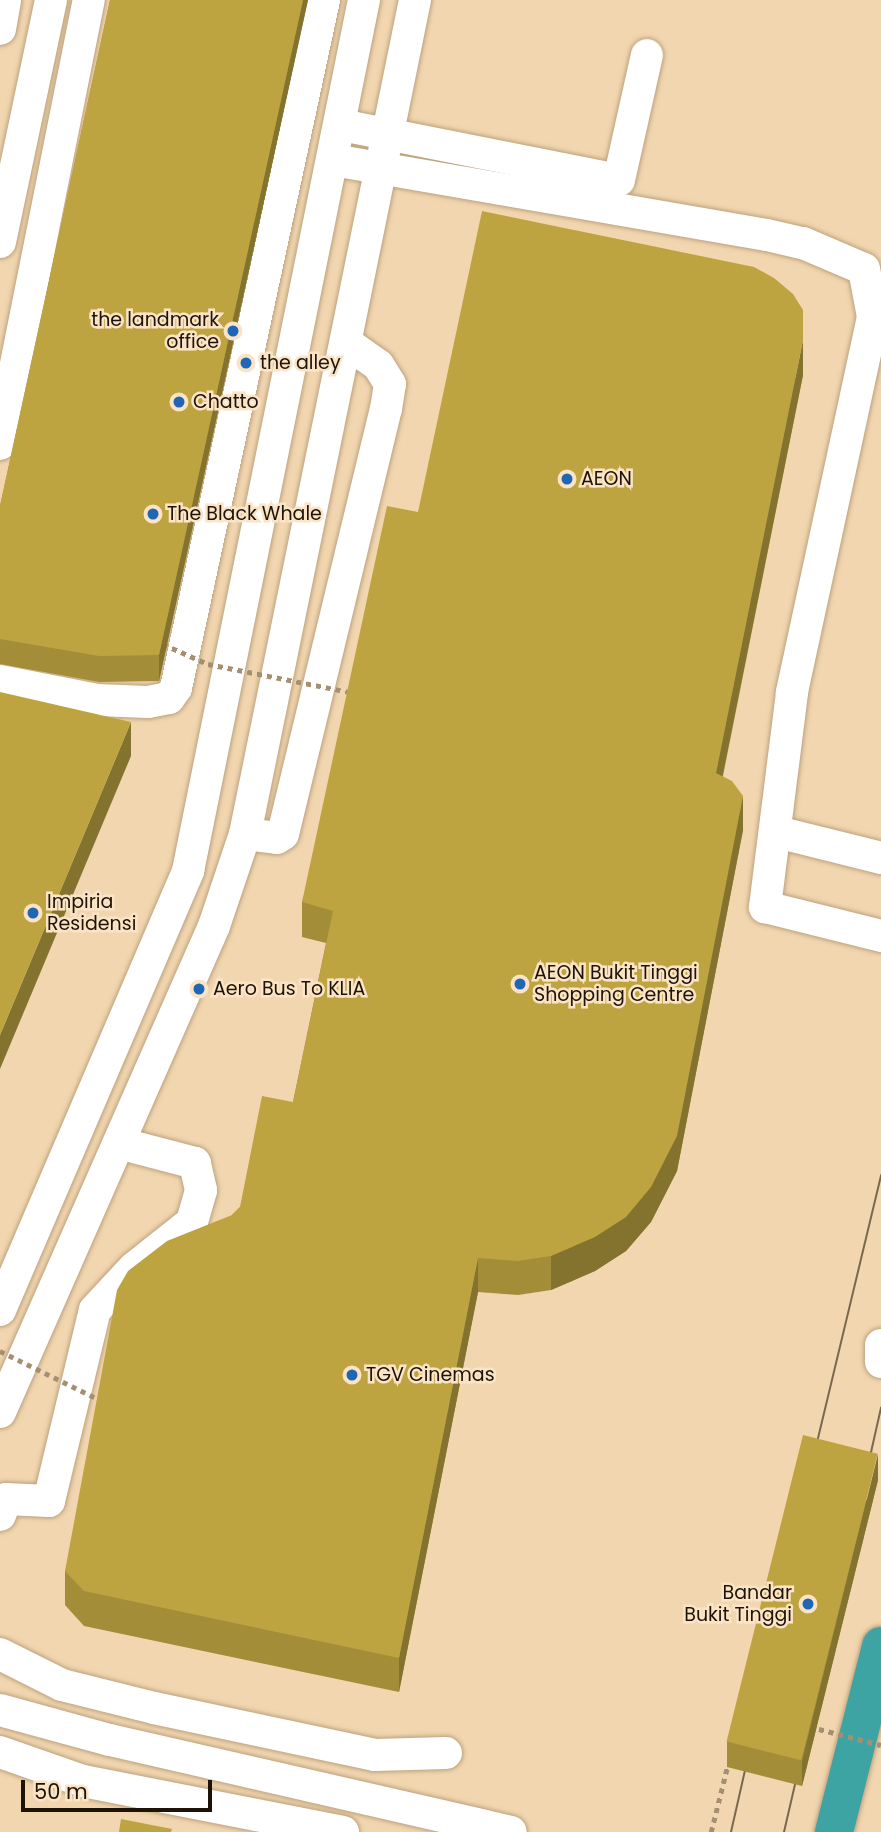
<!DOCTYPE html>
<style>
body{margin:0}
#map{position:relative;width:881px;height:1832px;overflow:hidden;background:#f2d6b0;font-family:Poppins,sans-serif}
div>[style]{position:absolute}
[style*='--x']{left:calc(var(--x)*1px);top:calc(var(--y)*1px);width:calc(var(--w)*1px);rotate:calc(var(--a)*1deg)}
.path>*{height:4.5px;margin-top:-2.25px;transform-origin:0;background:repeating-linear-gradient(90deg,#a58f72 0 5px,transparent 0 10px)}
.roads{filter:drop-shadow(0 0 2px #bca27d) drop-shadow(0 0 2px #bca27d)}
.minor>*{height:32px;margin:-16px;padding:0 16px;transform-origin:16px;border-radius:16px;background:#fff}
.highway>*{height:38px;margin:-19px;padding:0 19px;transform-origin:19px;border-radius:19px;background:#3ea4a3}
.tram>*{height:2px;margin:-1px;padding:0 1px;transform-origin:1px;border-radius:1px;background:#796850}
.path-bridge>*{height:4.5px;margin-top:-2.25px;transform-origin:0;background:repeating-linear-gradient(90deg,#a58f72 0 5px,transparent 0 10px)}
.wall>*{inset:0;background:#a38d38}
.shaded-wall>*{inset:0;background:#84732e}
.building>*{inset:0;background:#bda441;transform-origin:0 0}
.dots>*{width:19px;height:19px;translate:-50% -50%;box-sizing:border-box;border:4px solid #fbe4c6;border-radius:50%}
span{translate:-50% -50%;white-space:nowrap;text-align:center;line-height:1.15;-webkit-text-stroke:5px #fbe4c6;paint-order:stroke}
.poi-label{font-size:19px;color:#1d1306}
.right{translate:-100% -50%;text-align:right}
.left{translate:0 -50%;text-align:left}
.scale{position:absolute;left:21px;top:1780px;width:191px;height:32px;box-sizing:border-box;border:4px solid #1d1306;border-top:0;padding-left:9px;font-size:21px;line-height:24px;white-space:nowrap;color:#1d1306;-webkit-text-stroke:5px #fbe4c6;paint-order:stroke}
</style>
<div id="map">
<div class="path">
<div style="--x:711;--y:1832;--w:70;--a:-76"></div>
</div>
<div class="roads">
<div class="minor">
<div style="--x:0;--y:29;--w:29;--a:-80"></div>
<div style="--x:341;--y:125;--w:283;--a:11.2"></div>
<div style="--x:619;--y:180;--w:128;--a:-77.4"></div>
<div style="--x:333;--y:160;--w:440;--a:9.8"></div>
<div style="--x:767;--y:235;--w:37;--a:13"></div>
<div style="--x:803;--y:243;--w:66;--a:23.1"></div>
<div style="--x:864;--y:269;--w:49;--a:79.4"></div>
<div style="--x:873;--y:317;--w:385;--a:102.2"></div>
<div style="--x:792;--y:693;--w:216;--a:97.2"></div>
<div style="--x:765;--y:907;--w:120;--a:14"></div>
<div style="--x:0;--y:242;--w:247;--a:-78.1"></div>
<div style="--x:0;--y:444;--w:453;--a:-78.7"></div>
<div style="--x:0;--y:681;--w:99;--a:11.1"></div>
<div style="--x:97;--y:700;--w:51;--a:2.2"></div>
<div style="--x:148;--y:702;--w:21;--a:-11"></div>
<div style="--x:169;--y:698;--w:12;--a:-55"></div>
<div style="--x:176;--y:688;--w:704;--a:-77.86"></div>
<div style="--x:777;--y:832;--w:107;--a:14"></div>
<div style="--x:245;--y:834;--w:32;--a:7"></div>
<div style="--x:277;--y:838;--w:7;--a:-34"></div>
<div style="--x:283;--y:834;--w:437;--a:-76.4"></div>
<div style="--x:386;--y:409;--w:25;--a:-81"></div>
<div style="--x:390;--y:384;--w:22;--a:-122"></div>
<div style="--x:378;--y:365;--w:39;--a:-145"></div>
<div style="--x:0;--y:1310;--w:478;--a:-66.8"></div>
<div style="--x:188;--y:871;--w:889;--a:-78.58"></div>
<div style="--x:881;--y:1345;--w:17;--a:90"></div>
<div style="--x:0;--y:1412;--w:531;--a:-66.23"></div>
<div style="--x:214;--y:926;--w:97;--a:-71.4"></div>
<div style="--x:245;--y:834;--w:851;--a:-78.48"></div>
<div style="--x:0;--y:1515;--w:17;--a:-69"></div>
<div style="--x:6;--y:1499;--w:43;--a:2.7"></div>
<div style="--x:49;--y:1501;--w:196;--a:-76.5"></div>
<div style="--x:95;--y:1310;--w:57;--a:-47.1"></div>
<div style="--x:134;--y:1268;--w:74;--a:-38.4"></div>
<div style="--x:192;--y:1222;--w:33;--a:-74"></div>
<div style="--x:201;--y:1190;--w:28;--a:-103"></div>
<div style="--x:195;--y:1163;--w:79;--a:-165.3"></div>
<div style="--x:0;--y:1654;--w:69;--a:26.6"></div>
<div style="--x:62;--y:1685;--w:95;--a:14"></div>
<div style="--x:154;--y:1708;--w:226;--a:12"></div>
<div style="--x:375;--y:1755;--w:71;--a:-1.6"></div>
<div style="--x:0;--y:1710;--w:114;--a:15.3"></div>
<div style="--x:110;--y:1740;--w:411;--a:12.9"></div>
<div style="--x:0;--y:1752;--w:88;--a:19.3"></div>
<div style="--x:83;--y:1781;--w:265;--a:11.1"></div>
</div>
<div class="highway">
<div style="--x:834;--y:1832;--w:192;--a:-75.8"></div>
</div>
</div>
<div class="tram">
<div style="--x:813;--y:1459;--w:292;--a:-76.5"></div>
<div style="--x:867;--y:1470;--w:64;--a:-77.3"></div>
<div style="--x:731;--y:1832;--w:81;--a:-77.2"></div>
<div style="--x:784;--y:1832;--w:67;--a:-77"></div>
</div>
<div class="path-bridge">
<div style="--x:163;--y:644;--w:49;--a:24"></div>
<div style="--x:208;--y:664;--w:145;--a:11.2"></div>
<div style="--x:0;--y:1351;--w:111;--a:26.1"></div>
<div style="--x:819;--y:1729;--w:64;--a:14.5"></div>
</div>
<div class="wall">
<div style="clip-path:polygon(110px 0,308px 0,159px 681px,99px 682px,0 664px,0 506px)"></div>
<div style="clip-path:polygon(803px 375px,723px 776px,743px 830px,677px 1171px,651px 1222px,626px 1251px,595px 1271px,551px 1290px,518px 1295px,478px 1292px,399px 1692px,84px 1626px,65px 1605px,65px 1571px,232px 1215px,240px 1207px,293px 1102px,326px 943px,302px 937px,302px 902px,418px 512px)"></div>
<div style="clip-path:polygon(878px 1480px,802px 1786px,727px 1767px,727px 1742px)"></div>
</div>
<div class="shaded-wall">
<div style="clip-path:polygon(303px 0,308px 0,159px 681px,159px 655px)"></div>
<div style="clip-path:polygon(803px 340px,803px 375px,716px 808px,716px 773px)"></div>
<div style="clip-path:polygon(131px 722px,131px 756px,0 1069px,0 1035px)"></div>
<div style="clip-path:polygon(743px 796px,743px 830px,677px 1171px,651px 1222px,626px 1251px,595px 1271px,551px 1290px,551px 1256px)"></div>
<div style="clip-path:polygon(478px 1258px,478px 1292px,399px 1692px,399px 1658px)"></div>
<div style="clip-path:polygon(878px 1454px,878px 1480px,802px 1786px,802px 1761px)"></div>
</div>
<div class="building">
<div style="clip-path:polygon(110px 0,303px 0,159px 655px,99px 656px,0 639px,0 506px)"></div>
<div style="clip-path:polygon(482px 211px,754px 267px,774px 278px,793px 294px,803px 310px,803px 340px,716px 773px,732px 781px,743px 796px,677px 1136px,651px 1187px,626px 1217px,595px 1237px,551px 1256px,518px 1261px,478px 1258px,399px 1658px,84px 1591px,65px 1571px,117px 1290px,128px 1271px,167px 1241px,232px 1215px,240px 1207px,262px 1096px,293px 1102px,333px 911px,302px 902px,387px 506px,418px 512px)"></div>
<div style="clip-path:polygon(0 692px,131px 722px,0 1035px)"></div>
<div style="left:803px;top:1435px;width:77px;height:316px;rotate:14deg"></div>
<div style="clip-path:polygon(121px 1819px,172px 1829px,171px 1832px,119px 1832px)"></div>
</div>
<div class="dots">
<div style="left:233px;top:331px;background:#2066b6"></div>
<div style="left:246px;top:363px;background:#2066b6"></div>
<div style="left:179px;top:402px;background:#2066b6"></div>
<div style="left:567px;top:479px;background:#2066b6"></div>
<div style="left:153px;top:514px;background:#2066b6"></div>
<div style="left:33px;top:913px;background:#2066b6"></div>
<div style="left:520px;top:984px;background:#2066b6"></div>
<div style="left:199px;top:989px;background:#2066b6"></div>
<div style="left:352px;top:1375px;background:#2066b6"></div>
<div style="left:808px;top:1604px;background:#2066b6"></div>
</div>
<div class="poi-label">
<span class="right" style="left:219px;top:331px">the landmark<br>office</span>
<span class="left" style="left:260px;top:363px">the alley</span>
<span class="left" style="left:193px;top:402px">Chatto</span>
<span class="left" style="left:581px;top:479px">AEON</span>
<span class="left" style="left:167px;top:514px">The Black Whale</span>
<span class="left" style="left:47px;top:913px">Impiria<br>Residensi</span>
<span class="left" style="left:534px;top:984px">AEON Bukit Tinggi<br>Shopping Centre</span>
<span class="left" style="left:213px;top:989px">Aero Bus To KLIA</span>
<span class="left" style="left:366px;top:1375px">TGV Cinemas</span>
<span class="right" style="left:792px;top:1604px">Bandar<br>Bukit Tinggi</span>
</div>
<div class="scale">50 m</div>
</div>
